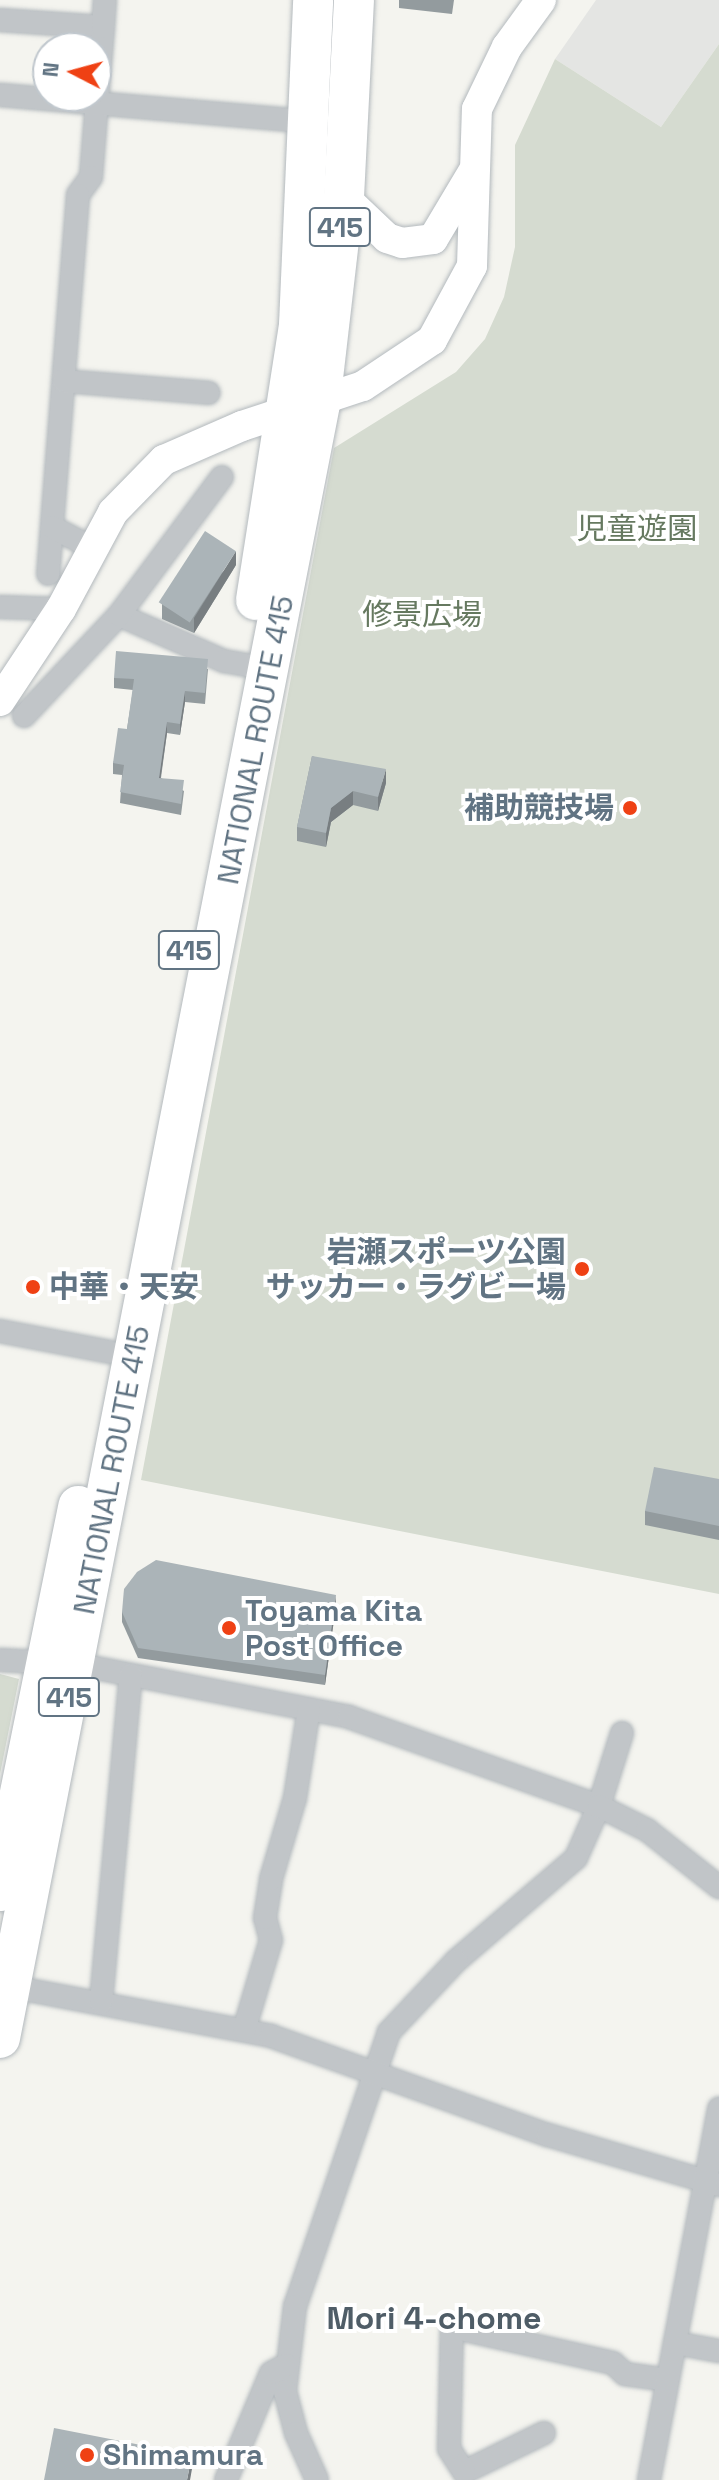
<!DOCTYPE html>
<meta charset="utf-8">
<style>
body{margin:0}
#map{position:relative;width:719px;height:2480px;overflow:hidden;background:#f4f4ef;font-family:"Space Grotesk","Noto Sans JP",sans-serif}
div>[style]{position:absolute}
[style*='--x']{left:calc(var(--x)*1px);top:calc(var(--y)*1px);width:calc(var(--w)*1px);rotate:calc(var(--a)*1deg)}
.built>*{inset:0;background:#e4e5e3}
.green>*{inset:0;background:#d5dbd0}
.roads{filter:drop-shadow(0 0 2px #b3b9bd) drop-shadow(0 0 2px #b3b9bd)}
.street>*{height:22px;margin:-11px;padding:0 11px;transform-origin:11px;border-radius:11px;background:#c1c5c8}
.secondary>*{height:30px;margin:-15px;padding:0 15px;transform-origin:15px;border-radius:15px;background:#fff}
.highway>*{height:40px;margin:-20px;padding:0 20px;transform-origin:20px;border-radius:20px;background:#fff}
.wall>*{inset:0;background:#939b9e}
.shaded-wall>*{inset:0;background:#787e81}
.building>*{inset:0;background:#abb4b8;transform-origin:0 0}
.dots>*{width:22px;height:22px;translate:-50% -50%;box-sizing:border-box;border:4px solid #fff;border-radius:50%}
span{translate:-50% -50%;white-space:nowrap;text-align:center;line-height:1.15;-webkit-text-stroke:8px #fff;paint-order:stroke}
.shield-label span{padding:2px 6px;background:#fff;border:2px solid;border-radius:6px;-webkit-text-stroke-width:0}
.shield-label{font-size:28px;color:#617483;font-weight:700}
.park-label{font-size:30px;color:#667960}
.street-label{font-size:30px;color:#617483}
.poi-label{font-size:30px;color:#617483;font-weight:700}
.right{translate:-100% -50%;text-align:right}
.left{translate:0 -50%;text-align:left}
.neighbourhood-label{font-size:32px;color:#4f5d67;font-weight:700}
.north{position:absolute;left:32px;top:32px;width:80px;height:80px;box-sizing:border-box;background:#fff;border:2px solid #c0c7cd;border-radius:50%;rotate:276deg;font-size:22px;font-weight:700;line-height:32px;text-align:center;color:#617483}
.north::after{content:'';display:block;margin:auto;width:28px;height:36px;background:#ef4114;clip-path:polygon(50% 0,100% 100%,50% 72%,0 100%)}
</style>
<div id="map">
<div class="built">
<div style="clip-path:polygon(596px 0,719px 0,719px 44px,661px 127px,555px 59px)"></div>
</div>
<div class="green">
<div style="clip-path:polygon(719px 44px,719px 1594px,141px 1480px,334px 448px,456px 372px,485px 339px,504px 297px,515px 247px,515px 145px,555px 59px,661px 127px)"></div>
<div style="clip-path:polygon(0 1674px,19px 1679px,0 1774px)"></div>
</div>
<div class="roads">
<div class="street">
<div style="--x:0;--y:20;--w:103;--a:3.9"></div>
<div style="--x:103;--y:27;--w:150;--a:94.6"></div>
<div style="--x:91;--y:177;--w:22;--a:126"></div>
<div style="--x:78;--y:195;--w:380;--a:94.5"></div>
<div style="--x:103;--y:27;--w:27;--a:-86"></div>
<div style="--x:0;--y:95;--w:319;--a:4.9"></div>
<div style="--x:64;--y:381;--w:145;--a:4.7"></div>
<div style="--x:52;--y:527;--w:47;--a:27.6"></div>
<div style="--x:0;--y:607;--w:61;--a:1.9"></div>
<div style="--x:119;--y:615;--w:115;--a:23.7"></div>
<div style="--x:224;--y:661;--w:46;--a:10.1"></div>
<div style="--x:24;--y:716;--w:139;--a:-46.8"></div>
<div style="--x:119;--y:615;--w:172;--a:-53.3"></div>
<div style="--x:0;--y:1331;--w:112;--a:10.8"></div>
<div style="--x:0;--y:1660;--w:75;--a:3.1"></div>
<div style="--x:75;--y:1664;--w:279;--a:10.9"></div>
<div style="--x:349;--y:1717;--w:265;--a:19.6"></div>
<div style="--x:599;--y:1806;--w:57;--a:113.9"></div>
<div style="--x:576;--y:1858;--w:158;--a:139.4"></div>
<div style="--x:456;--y:1961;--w:98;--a:133.3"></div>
<div style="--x:389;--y:2032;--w:290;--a:108.9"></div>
<div style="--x:295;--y:2306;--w:86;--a:96.7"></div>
<div style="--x:285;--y:2391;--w:43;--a:75.3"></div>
<div style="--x:296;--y:2433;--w:51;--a:65.9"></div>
<div style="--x:622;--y:1733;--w:77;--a:107.5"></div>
<div style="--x:599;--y:1806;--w:54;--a:26.6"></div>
<div style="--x:647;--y:1830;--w:92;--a:38.4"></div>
<div style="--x:2;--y:1985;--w:274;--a:10.7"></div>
<div style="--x:271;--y:2036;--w:294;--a:19.7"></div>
<div style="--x:548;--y:2135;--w:178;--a:16.3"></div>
<div style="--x:101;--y:2002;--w:328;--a:-84.8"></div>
<div style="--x:244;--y:2030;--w:94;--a:-73.3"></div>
<div style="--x:271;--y:1940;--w:23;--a:-105"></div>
<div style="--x:265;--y:1918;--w:39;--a:-81"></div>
<div style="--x:271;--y:1879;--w:84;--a:-73.5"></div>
<div style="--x:295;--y:1798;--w:90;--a:-81.1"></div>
<div style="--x:675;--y:2343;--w:45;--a:10.3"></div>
<div style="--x:544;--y:2433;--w:89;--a:154"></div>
<div style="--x:464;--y:2472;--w:27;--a:-123"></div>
<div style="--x:449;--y:2449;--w:122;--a:-88.6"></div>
<div style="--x:452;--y:2327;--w:165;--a:12.6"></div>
<div style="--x:613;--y:2363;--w:16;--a:43"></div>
<div style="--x:625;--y:2374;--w:43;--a:7.9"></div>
<div style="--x:226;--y:2480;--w:116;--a:-67.2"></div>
<div style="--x:271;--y:2373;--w:17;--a:-28"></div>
<div style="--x:649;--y:2480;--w:378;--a:-79.3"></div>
</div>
<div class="secondary">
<div style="--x:344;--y:197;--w:59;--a:43.6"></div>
<div style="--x:387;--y:238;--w:16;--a:18"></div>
<div style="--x:402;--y:243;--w:31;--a:-7"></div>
<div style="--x:433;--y:239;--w:78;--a:-59.2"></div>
<div style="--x:0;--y:701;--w:110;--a:-56.5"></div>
<div style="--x:61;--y:609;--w:110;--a:-61.8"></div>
<div style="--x:113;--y:512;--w:73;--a:-45.6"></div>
<div style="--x:164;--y:460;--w:85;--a:-23.6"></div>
<div style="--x:242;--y:426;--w:127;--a:-18.3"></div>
<div style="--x:363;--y:386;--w:83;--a:-33.7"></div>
<div style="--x:432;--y:340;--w:84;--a:-61.6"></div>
<div style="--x:472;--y:266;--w:157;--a:-88.2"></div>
<div style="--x:477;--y:109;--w:69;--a:-64.2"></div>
<div style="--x:507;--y:47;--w:58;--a:-54.1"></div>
</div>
<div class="highway">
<div style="--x:256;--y:600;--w:278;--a:-81.1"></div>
<div style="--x:299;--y:325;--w:325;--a:-87.5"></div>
<div style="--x:0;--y:1891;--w:393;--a:-78.5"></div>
<div style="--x:0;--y:2038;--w:1665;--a:-78.92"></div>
<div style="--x:320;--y:404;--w:208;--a:-83.4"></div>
<div style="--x:344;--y:197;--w:197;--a:-87.1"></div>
</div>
</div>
<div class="wall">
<div style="clip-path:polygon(399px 0,454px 0,452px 14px,399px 8px)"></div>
<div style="clip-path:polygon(236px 565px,194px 633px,162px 619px,162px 604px)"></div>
<div style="clip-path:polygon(208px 669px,205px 704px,185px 702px,180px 735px,167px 733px,161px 778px,184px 791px,181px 815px,120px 803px,122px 775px,113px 774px,113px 763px,127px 729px,133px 690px,114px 688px,114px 678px)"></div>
<div style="clip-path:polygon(312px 756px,386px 783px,378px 811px,353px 805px,331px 822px,326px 847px,297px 841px,297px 827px)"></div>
<div style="clip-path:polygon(719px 1479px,719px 1540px,645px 1525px,645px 1511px)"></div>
<div style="clip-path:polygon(336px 1605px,325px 1685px,138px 1658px,122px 1622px,122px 1612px)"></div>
</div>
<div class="shaded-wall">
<div style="clip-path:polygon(236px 551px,236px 565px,194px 633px,194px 618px)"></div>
<div style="clip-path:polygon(185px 691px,185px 702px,180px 735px,180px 724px)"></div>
<div style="clip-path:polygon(167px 722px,167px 733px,159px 788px,159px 778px)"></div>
<div style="clip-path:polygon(386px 769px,386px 783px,378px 811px,378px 797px)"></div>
<div style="clip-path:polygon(353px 791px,353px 805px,331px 822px,326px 847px,326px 833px,331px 808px)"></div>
<div style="clip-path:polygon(336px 1595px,336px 1605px,325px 1685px,325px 1675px)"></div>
<div style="clip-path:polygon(192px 2455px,192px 2469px,190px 2480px,187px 2480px)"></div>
</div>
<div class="building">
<div style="left:205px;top:531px;width:37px;height:85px;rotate:33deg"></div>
<div style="clip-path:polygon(116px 651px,208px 659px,205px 693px,185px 691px,180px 724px,167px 722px,159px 778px,184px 780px,181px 804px,120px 792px,124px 765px,113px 763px,118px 728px,127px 729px,134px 679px,114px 678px)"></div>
<div style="clip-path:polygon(312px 756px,386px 769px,378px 797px,353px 791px,331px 808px,326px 833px,297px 827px)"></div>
<div style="clip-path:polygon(654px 1467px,719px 1479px,719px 1526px,645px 1511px)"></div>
<div style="clip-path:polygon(156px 1560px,336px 1595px,325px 1675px,138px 1648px,122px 1612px,124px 1589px,137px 1572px)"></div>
<div style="clip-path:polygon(54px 2428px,192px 2455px,187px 2480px,44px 2480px)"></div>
</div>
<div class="dots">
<div style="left:630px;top:808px;background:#ef4114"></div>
<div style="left:582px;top:1269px;background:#ef4114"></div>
<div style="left:33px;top:1287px;background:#ef4114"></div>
<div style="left:229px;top:1628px;background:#ef4114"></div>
<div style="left:87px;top:2455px;background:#ef4114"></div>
</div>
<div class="shield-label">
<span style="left:340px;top:227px">415</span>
<span style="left:189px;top:950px">415</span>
<span style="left:69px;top:1697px">415</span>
</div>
<div class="park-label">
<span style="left:637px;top:529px">児童遊園</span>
<span style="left:422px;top:615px">修景広場</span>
</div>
<div class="street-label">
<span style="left:256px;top:740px;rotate:-79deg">NATIONAL ROUTE 415</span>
<span style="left:112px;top:1470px;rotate:-79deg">NATIONAL ROUTE 415</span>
</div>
<div class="poi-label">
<span class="right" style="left:614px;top:808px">補助競技場</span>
<span class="right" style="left:566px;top:1269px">岩瀬スポーツ公園<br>サッカー・ラグビー場</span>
<span class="left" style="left:49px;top:1287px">中華・天安</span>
<span class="left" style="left:245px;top:1628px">Toyama Kita<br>Post Office</span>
<span class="left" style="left:103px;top:2455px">Shimamura</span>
</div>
<div class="neighbourhood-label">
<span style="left:434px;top:2318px">Mori 4-chome</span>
</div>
<div class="north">N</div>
</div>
